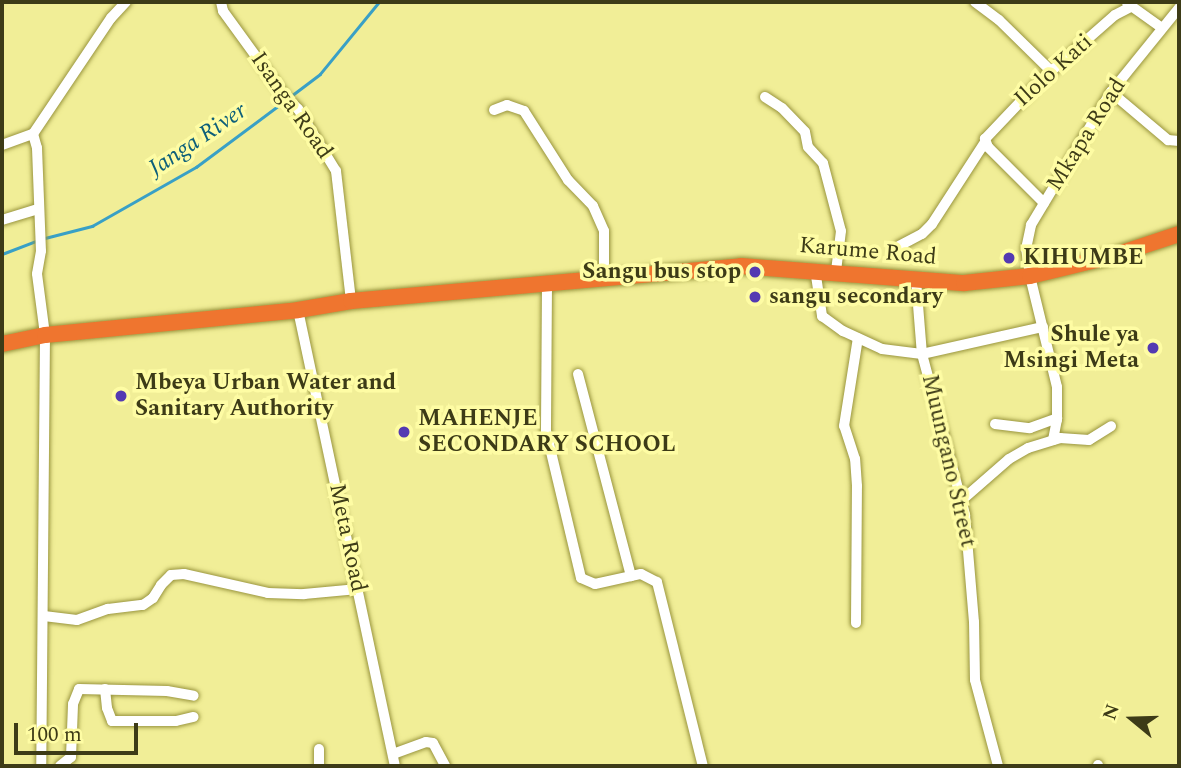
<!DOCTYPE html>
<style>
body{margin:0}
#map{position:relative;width:1181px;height:768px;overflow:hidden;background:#f1ee97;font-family:Spectral,serif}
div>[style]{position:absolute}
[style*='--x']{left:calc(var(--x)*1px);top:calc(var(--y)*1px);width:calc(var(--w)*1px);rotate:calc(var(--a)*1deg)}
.stream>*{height:2.5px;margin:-1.25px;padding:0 1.25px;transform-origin:1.25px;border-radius:1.25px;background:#39a0c6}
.roads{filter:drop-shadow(0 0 2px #99953e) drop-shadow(0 0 2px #99953e)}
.minor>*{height:10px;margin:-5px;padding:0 5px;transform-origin:5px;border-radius:5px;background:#fff}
.highway>*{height:16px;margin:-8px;padding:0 8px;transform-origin:8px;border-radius:8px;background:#ef752f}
.dots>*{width:19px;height:19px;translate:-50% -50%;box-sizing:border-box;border:4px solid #fefca4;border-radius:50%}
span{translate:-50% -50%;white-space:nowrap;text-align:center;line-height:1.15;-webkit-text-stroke:7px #fefca4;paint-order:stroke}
.street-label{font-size:23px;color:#3d3b17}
.poi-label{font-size:23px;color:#3d3b17;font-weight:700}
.left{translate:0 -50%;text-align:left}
.right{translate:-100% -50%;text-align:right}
.water-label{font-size:24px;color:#0f607a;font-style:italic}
.frame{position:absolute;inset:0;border:4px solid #3d3b17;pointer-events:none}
.north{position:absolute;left:1097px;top:684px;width:70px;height:70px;-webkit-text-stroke:5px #fefca4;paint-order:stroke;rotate:289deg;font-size:19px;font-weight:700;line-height:28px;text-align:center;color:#3d3b17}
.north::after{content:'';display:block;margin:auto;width:24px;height:32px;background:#3d3b17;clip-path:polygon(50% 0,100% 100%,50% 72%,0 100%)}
.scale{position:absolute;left:14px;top:723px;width:124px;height:32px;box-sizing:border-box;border:4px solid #3d3b17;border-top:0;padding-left:9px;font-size:21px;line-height:24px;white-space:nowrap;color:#3d3b17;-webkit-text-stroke:5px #fefca4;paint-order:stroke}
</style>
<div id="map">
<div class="stream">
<div style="--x:291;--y:96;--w:36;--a:-37"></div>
<div style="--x:320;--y:74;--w:93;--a:-50.7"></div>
<div style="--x:45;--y:238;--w:49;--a:-14.3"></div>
<div style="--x:92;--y:226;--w:120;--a:-29.6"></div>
<div style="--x:196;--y:167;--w:112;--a:-36.7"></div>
<div style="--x:2;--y:254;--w:39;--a:-21"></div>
</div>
<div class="roads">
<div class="minor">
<div style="--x:221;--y:2;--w:9;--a:77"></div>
<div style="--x:223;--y:11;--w:104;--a:54"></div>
<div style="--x:284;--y:95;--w:20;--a:45"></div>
<div style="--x:298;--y:109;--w:73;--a:58.5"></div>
<div style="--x:336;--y:171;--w:131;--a:83.4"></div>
<div style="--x:975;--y:2;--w:30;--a:37"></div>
<div style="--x:999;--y:20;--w:73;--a:44.4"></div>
<div style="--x:1127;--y:3;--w:43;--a:35.5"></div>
<div style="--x:1111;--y:92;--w:75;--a:40.1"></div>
<div style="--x:1168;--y:140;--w:11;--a:5"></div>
<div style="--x:765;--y:97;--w:20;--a:33"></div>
<div style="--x:782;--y:108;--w:33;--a:46"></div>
<div style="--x:805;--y:132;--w:15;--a:79"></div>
<div style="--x:808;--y:147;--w:22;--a:47"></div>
<div style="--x:823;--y:163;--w:70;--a:75.2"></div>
<div style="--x:841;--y:231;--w:40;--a:97.1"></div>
<div style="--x:494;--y:110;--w:14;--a:-21"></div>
<div style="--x:507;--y:105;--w:18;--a:19"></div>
<div style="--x:524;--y:111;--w:82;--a:57.5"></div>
<div style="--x:568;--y:180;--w:36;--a:46"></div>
<div style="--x:593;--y:206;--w:27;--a:66"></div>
<div style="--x:604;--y:231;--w:47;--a:90"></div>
<div style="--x:33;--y:134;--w:15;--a:74"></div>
<div style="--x:37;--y:148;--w:103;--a:87.8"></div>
<div style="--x:41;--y:251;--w:23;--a:100"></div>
<div style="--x:37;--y:274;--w:62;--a:82.5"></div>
<div style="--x:45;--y:335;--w:431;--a:90.5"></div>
<div style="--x:2;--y:145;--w:33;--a:-20"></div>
<div style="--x:33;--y:134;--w:140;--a:-56.1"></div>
<div style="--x:111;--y:18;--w:22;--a:-47"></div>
<div style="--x:1044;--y:203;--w:79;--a:-135"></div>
<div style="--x:988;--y:147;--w:9;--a:-111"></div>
<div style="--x:985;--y:139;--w:81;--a:-46.5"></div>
<div style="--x:1041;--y:80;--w:98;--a:-41.3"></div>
<div style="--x:1115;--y:15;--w:18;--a:-27"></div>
<div style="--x:2;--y:220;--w:38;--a:-17"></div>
<div style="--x:899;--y:246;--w:26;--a:-28"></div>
<div style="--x:922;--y:234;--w:14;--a:-45"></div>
<div style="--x:932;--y:224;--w:98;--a:-57.1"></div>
<div style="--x:815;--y:269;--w:48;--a:81.5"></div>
<div style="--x:822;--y:316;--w:26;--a:36"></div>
<div style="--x:843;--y:331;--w:43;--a:24.8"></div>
<div style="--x:882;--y:349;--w:40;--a:7.1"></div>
<div style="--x:922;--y:354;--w:124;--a:-12.6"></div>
<div style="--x:916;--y:280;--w:74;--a:85.4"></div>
<div style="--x:922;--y:354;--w:167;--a:75"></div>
<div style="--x:965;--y:515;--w:107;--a:85.2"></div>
<div style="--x:974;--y:622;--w:58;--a:89"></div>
<div style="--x:975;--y:680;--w:89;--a:75"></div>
<div style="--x:547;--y:284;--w:147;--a:90.4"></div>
<div style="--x:546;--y:431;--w:151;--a:76.6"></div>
<div style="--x:581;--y:578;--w:15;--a:23"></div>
<div style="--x:595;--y:584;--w:47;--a:-12.3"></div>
<div style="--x:641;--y:574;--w:18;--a:27"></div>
<div style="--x:657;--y:582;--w:190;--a:76"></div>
<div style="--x:298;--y:310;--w:466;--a:78"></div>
<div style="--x:578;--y:374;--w:209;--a:75.3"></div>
<div style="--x:995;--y:424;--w:35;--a:7"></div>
<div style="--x:1030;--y:428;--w:29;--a:-20"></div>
<div style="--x:1053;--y:440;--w:20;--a:-79"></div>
<div style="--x:1057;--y:420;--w:33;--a:-90"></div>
<div style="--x:1057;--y:387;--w:114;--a:-103.7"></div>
<div style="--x:1030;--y:276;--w:27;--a:-98"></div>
<div style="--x:1026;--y:249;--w:25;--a:-78"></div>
<div style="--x:1031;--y:225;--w:155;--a:-59"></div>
<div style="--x:1111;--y:92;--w:108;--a:-51"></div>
<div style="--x:962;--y:500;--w:62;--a:-41.1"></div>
<div style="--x:1009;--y:459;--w:22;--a:-30"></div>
<div style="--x:1028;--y:448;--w:34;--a:-17"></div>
<div style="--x:1060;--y:438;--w:29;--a:4"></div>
<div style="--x:1089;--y:440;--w:26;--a:-32"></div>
<div style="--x:44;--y:616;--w:33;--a:7"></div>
<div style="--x:77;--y:620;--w:33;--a:-20"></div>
<div style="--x:108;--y:609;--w:35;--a:-7"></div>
<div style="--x:143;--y:605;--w:12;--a:-35"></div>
<div style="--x:153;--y:598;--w:15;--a:-58"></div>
<div style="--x:161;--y:585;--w:14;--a:-45"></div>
<div style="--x:171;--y:575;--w:13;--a:-4"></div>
<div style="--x:184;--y:574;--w:86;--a:12.7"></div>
<div style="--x:268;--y:593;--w:36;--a:2"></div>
<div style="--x:304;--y:594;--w:54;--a:-5.3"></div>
<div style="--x:856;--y:623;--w:137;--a:-89.6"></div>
<div style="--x:857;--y:486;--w:27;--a:-94"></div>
<div style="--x:855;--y:459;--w:35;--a:-108"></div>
<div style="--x:844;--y:426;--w:89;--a:-81"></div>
<div style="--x:105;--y:689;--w:19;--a:84"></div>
<div style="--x:107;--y:708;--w:14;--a:69"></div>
<div style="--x:112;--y:721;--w:64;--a:0"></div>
<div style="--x:176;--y:721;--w:18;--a:-13"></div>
<div style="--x:393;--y:754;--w:35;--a:-20"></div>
<div style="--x:426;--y:742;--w:7;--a:8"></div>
<div style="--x:433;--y:743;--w:26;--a:62"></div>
<div style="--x:1098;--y:765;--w:1;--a:90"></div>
<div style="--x:60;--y:766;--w:14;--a:-39"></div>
<div style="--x:71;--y:757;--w:53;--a:-87.8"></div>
<div style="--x:73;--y:704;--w:16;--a:-68"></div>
<div style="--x:79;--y:689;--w:88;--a:1.3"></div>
<div style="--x:167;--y:691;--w:27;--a:10"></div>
<div style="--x:319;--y:766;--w:17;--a:-90"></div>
</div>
<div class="highway">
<div style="--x:2;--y:344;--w:44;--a:-11.8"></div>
<div style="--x:45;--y:335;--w:254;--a:-5.6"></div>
<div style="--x:298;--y:310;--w:54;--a:-9.6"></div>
<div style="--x:351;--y:301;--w:392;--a:-5.1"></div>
<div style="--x:741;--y:266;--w:224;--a:4.4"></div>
<div style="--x:964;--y:283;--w:66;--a:-6.1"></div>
<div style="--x:1030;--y:276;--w:84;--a:-13.7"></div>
<div style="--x:1112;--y:256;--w:71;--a:-18.2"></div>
</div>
</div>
<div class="dots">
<div style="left:1009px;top:258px;background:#543ab2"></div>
<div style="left:755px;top:272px;background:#543ab2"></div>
<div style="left:755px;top:297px;background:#543ab2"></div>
<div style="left:1153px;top:348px;background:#543ab2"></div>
<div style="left:121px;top:396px;background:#543ab2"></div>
<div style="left:404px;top:432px;background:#543ab2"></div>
</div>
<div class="street-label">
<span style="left:1054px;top:71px;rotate:-42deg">Ilolo Kati</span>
<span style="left:291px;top:106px;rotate:55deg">Isanga Road</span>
<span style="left:1087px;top:135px;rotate:-58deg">Mkapa Road</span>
<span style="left:868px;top:252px;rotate:5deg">Karume Road</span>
<span style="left:948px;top:461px;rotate:77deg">Muungano Street</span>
<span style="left:347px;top:538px;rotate:78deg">Meta Road</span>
</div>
<div class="poi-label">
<span class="left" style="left:1023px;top:258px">KIHUMBE</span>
<span class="right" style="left:741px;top:272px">Sangu bus stop</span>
<span class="left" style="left:769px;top:297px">sangu secondary</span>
<span class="right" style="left:1139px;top:348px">Shule ya<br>Msingi Meta</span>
<span class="left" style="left:135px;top:396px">Mbeya Urban Water and<br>Sanitary Authority</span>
<span class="left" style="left:418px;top:432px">MAHENJE<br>SECONDARY SCHOOL</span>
</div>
<div class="water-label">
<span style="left:198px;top:140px;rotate:-34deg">Janga River</span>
</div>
<div class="frame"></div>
<div class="north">N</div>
<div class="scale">100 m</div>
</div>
